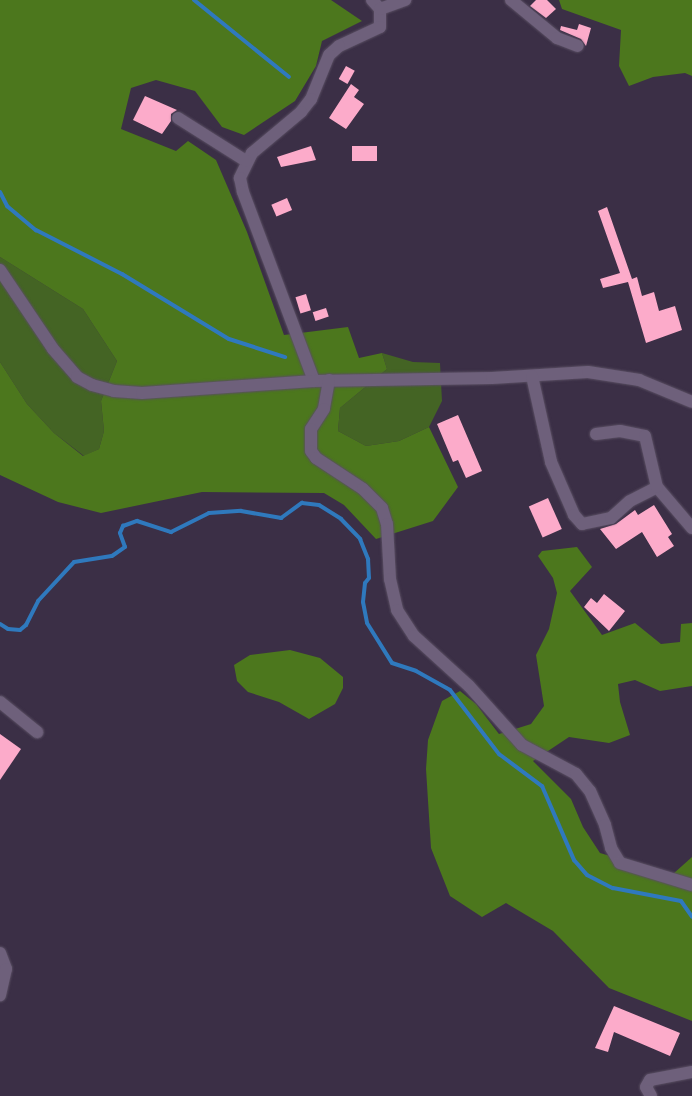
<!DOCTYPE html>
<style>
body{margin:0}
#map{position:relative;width:692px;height:1096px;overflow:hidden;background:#3b2f46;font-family:"Public Sans",sans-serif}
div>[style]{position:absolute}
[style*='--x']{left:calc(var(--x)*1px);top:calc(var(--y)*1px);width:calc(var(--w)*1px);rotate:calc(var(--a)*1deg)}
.green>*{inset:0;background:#446424}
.forest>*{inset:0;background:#4c771d}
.stream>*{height:4px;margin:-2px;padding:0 2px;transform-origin:2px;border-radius:2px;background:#2f79bd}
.building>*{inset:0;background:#fcabca;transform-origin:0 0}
.roads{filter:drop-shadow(0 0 1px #594e62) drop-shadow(0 0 1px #594e62)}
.minor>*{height:12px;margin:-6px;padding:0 6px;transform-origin:6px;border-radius:6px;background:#6e607b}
span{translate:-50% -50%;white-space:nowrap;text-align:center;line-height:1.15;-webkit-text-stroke:5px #31253b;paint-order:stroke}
</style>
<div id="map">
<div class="green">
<div style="clip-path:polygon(0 257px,83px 309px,117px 361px,101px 401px,104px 431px,99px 449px,84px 456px,54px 433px,27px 404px,0 362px)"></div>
<div style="clip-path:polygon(382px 353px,413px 362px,440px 363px,442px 401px,429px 427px,399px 441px,366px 446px,338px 431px,340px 408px,387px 369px)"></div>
</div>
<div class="forest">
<div style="clip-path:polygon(0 0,331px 0,362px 21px,322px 41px,316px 66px,295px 101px,244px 135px,222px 127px,195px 91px,156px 80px,131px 88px,121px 129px,176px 151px,188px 141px,216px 160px,247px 232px,284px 335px,348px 327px,359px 358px,382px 353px,387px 369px,340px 408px,338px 431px,366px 446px,399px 441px,429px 427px,458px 487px,433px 521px,376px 539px,344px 505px,324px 493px,202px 492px,101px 513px,58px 502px,0 475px,0 362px,27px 404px,54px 433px,83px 456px,99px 449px,104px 431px,101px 401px,117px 361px,83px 309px,0 257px)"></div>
<div style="clip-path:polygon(559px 0,692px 0,692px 76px,685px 73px,653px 77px,629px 86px,619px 66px,621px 30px,562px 9px)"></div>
<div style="clip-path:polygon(577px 547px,592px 567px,570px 591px,602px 635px,635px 623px,661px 644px,680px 642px,681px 624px,692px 623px,692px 686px,660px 691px,635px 680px,618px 684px,620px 702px,630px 735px,609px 743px,569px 737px,533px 761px,571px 799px,583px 827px,600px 853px,673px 874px,692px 857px,692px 1021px,609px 988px,553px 931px,506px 903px,482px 917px,450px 896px,431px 848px,426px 769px,428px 740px,442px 701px,460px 691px,476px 704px,499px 734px,531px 724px,544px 706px,536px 655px,549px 629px,557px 593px,553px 578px,538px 556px,542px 551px)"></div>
<div style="clip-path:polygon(290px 650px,320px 658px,343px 677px,343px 688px,335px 704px,309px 719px,279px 702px,248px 692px,237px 681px,234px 665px,250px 655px)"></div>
</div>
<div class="stream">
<div style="--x:194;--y:0;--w:122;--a:39"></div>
<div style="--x:0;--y:192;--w:16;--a:63"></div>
<div style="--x:7;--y:206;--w:38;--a:40"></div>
<div style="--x:36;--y:230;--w:97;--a:27.1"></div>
<div style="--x:122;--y:274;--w:125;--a:31.3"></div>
<div style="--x:229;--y:339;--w:59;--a:17.8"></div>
<div style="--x:0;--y:624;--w:9;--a:32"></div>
<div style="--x:8;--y:629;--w:12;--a:5"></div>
<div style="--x:20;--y:630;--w:8;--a:-40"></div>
<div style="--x:26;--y:625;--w:27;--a:-63"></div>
<div style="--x:38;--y:601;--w:53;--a:-47.3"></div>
<div style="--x:74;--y:562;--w:38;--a:-9"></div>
<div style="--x:112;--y:556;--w:16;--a:-35"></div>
<div style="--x:125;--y:547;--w:15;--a:-110"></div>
<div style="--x:120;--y:533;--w:8;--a:-67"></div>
<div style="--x:123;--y:526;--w:15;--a:-20"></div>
<div style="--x:137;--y:521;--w:36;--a:18"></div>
<div style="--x:171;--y:532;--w:42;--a:-26.6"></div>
<div style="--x:209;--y:513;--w:32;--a:-4"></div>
<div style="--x:241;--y:511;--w:41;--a:9.9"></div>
<div style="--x:281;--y:518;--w:26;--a:-36"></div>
<div style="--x:302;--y:503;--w:17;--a:7"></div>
<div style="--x:319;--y:505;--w:26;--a:32"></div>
<div style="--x:341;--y:519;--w:28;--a:46"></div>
<div style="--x:360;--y:539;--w:22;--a:68"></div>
<div style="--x:368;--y:559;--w:19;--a:87"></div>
<div style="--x:369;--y:578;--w:6;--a:129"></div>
<div style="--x:365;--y:583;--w:19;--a:96"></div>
<div style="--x:363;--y:602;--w:21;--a:79"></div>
<div style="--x:367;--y:623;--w:47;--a:58"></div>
<div style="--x:392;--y:663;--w:25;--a:18"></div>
<div style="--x:416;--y:671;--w:39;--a:29"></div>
<div style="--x:450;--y:690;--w:81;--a:52.6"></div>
<div style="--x:499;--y:754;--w:54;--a:36.7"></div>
<div style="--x:542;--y:786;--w:81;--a:66.6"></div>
<div style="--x:574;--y:860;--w:20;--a:49"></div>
<div style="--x:587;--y:875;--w:29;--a:27"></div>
<div style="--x:613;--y:888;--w:69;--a:10.8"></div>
<div style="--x:681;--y:901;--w:19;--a:55"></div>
</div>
<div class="building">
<div style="clip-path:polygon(536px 0,547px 0,556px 9px,546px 18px,530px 6px)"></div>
<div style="clip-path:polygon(579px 24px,591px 28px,586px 46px,581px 39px,560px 30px,561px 26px,577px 30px)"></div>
<div style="left:346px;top:66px;width:10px;height:15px;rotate:29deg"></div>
<div style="clip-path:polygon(351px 84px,359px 90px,354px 97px,364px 104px,346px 129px,329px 118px)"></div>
<div style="clip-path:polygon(145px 96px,177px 110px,171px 114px,171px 121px,162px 134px,133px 120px)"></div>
<div style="clip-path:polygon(311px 146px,316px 160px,281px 167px,277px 157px)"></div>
<div style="left:377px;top:146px;width:15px;height:25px;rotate:90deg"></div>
<div style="left:287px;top:198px;width:13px;height:17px;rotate:67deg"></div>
<div style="clip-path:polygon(607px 207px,632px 279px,637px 277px,642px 296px,654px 292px,659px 311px,675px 306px,682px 330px,646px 343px,628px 282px,603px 288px,600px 279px,620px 273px,598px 211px)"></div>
<div style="left:306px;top:294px;width:17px;height:11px;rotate:73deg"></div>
<div style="left:326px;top:308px;width:9px;height:14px;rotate:72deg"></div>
<div style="clip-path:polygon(458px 415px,482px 471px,466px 478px,458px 460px,453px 462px,437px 424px)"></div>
<div style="left:548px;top:498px;width:34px;height:21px;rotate:66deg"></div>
<div style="clip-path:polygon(654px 505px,672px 534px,668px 537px,674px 546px,657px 557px,642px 532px,616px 549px,600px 529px,616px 524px,635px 510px,638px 515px)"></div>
<div style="clip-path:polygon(604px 594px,625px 611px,609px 631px,584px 607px,591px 598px,597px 603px)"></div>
<div style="clip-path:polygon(0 734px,21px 749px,0 780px)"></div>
<div style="clip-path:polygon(614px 1006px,680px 1033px,670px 1056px,614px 1032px,608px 1052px,595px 1048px)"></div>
</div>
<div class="roads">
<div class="minor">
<div style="--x:372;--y:0;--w:12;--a:48"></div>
<div style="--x:380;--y:9;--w:18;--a:90"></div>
<div style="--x:380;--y:27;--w:45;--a:155.1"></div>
<div style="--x:339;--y:46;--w:13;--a:138"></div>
<div style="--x:329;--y:55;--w:48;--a:112.2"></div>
<div style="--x:311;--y:99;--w:16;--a:128"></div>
<div style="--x:301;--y:112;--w:64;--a:140.1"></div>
<div style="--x:252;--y:153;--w:28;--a:116"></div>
<div style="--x:240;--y:178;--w:14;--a:78"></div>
<div style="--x:243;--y:192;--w:202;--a:69.4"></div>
<div style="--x:314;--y:381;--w:178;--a:-1"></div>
<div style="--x:492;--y:378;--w:96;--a:-3.6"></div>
<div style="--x:588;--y:372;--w:52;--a:8.9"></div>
<div style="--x:639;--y:380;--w:57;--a:22.5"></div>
<div style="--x:511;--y:0;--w:60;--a:39.6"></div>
<div style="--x:557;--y:38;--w:22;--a:21"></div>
<div style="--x:380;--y:9;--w:27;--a:-20"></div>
<div style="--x:178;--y:118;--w:80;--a:32.3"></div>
<div style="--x:0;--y:270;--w:95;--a:56.1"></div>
<div style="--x:53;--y:349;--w:37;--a:49"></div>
<div style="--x:77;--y:377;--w:17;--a:28"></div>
<div style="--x:92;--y:385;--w:23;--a:15"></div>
<div style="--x:114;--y:391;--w:28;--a:4"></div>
<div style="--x:142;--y:393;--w:172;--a:-4"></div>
<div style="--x:532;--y:376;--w:88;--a:77.5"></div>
<div style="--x:551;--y:462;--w:58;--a:66.5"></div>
<div style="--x:574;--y:515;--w:12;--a:48"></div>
<div style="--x:582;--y:524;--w:30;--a:-12"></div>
<div style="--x:611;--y:518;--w:25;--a:-42"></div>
<div style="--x:630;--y:501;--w:30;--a:-27"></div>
<div style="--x:657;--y:487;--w:54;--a:49.5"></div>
<div style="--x:329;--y:380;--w:29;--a:100"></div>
<div style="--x:324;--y:409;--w:24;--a:123"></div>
<div style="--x:311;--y:429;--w:22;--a:90"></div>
<div style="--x:311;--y:451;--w:9;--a:54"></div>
<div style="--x:316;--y:458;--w:56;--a:33.4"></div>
<div style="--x:363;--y:489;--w:27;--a:45"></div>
<div style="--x:382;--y:508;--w:17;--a:73"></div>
<div style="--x:387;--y:524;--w:55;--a:86.9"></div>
<div style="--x:390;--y:579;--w:32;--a:77"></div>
<div style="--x:397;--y:610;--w:31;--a:57"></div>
<div style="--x:414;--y:636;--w:74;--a:42.3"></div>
<div style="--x:469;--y:686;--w:79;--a:48.1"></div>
<div style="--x:522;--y:745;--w:61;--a:28.2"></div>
<div style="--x:576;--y:774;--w:22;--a:51"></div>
<div style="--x:590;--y:791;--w:37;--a:66"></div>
<div style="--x:605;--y:825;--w:24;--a:75"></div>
<div style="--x:611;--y:848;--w:17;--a:59"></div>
<div style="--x:620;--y:863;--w:75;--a:17"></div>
<div style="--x:596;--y:434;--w:24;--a:-7"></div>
<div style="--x:620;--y:431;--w:25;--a:11"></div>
<div style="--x:645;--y:436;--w:52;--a:76.8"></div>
<div style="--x:0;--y:702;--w:48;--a:39"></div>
<div style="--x:0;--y:953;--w:17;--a:69"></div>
<div style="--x:6;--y:969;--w:27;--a:103"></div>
<div style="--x:651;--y:1096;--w:10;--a:-119"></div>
<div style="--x:646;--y:1087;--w:8;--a:-60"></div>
<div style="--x:650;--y:1080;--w:43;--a:-10.8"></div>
</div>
</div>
</div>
